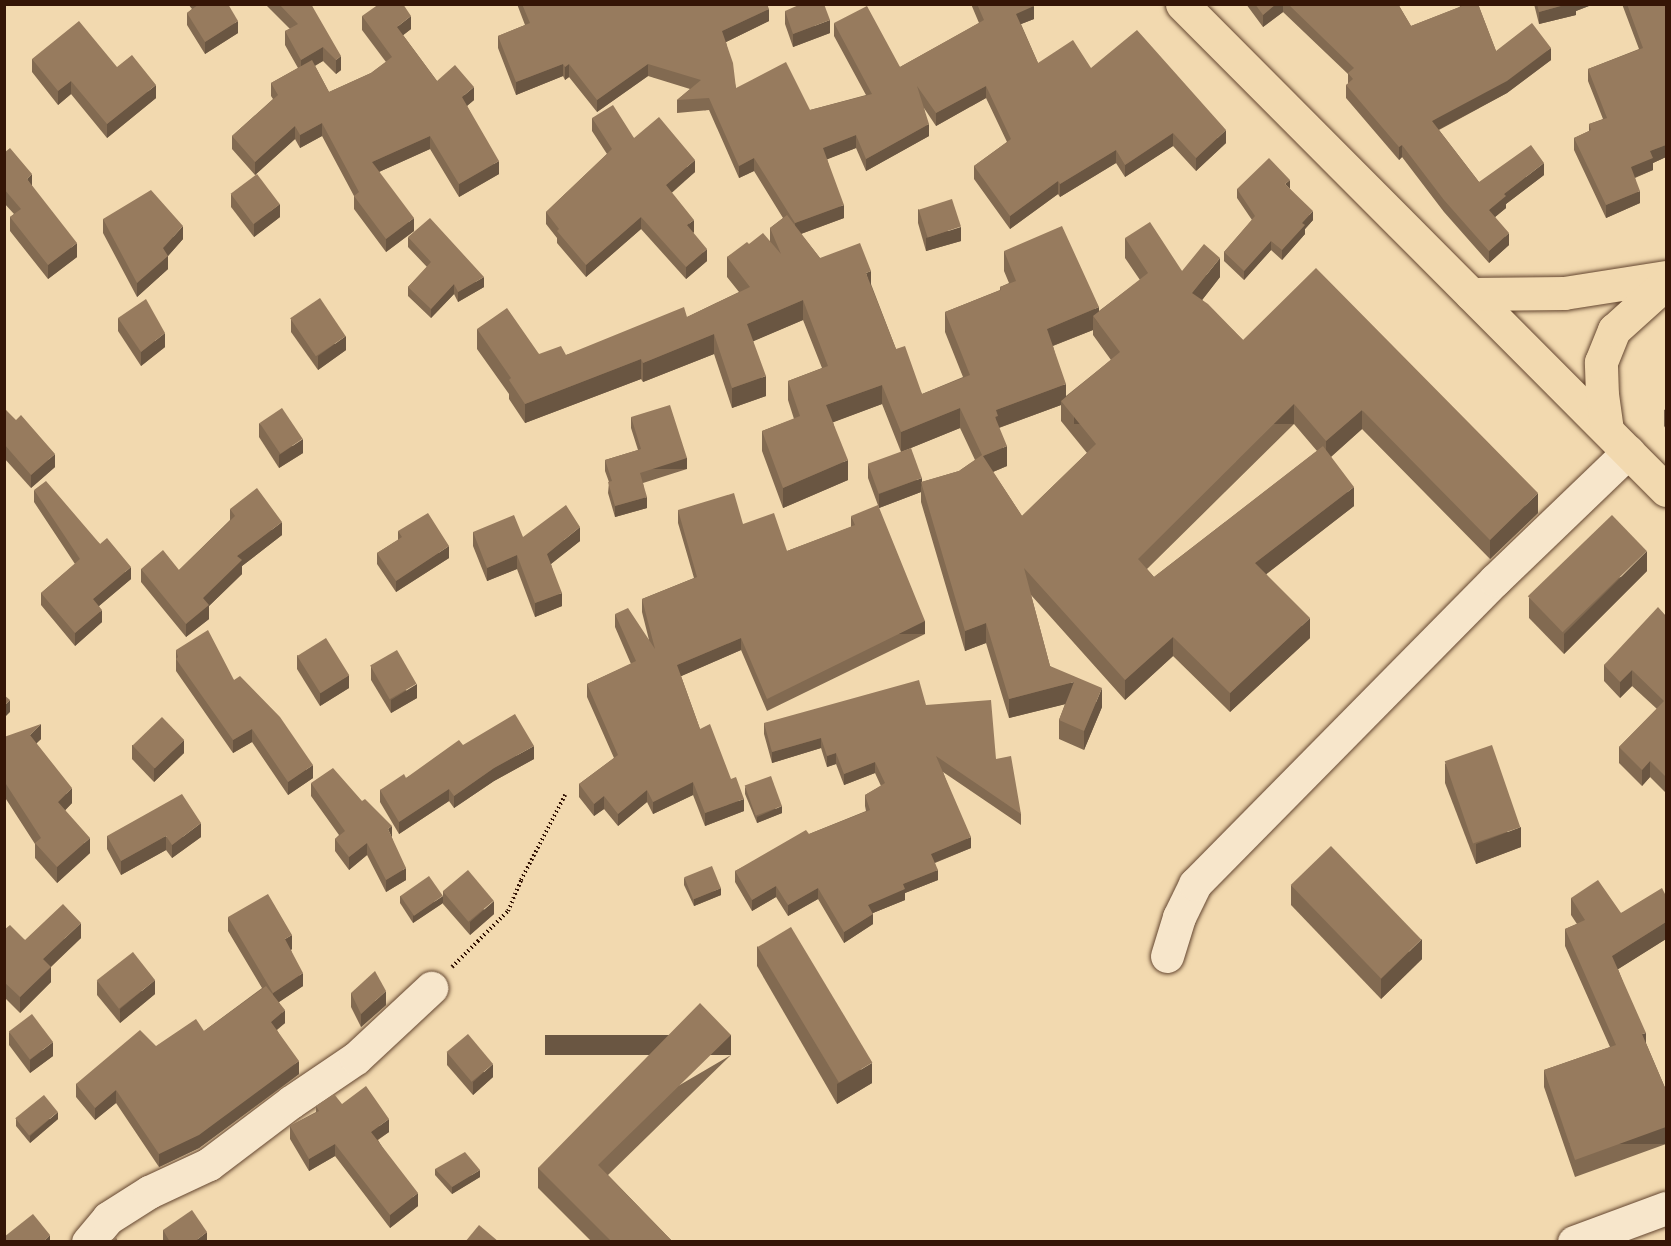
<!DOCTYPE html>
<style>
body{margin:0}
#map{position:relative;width:1671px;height:1246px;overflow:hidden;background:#f2d9af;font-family:Cardo,serif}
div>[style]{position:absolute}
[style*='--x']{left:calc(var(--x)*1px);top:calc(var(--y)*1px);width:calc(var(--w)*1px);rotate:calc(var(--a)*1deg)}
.path>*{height:4px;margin-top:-2px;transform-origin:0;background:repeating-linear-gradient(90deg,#351506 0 1.5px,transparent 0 4.5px)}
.roads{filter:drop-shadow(0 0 2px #644630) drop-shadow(0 0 2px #644630)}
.street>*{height:33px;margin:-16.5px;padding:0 16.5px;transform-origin:16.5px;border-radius:16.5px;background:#f7e6cb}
.primary>*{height:33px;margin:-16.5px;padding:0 16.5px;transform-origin:16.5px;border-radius:16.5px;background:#f2d9af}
.wall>*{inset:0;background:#826a51}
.shaded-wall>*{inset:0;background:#6a5642;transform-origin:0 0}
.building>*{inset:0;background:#977b5e;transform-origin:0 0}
span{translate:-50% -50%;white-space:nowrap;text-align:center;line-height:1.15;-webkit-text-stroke:6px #f7e6cb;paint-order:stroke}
.frame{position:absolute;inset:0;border:6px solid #351506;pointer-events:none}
</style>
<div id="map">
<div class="path">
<div style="--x:452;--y:967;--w:79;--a:-45"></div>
<div style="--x:508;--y:911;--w:34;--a:-67"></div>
<div style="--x:521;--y:880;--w:96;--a:-62.6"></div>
</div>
<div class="roads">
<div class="street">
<div style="--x:1167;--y:956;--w:41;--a:-72.9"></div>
<div style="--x:1179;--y:917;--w:37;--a:-64"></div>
<div style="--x:1195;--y:884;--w:427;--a:-45.4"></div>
<div style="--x:1495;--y:580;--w:185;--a:-43.9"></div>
<div style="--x:88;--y:1242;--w:31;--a:-50"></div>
<div style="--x:108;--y:1218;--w:49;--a:-32.4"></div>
<div style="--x:149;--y:1192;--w:66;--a:-25"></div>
<div style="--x:209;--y:1164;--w:103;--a:-37.1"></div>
<div style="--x:291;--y:1102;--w:78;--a:-34.1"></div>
<div style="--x:356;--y:1058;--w:103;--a:-43"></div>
<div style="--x:1574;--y:1242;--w:98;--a:-20.3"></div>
</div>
<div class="primary">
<div style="--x:1182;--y:4;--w:686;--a:45.12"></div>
<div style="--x:1471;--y:294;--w:93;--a:-0.6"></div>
<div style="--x:1564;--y:293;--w:103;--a:-8.9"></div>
<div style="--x:1607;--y:430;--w:35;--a:-98"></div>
<div style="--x:1602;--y:395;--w:33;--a:-92"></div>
<div style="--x:1601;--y:362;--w:35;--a:-68"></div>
<div style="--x:1614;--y:330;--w:70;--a:-42.1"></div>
</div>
</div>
<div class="wall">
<div style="clip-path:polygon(188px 4px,228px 4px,238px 33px,205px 54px,187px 25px,187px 13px,192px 9px)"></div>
<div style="clip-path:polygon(265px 4px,311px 4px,341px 70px,336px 74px,323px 61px,315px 66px,329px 92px,371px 73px,386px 62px,362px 30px,362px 16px,411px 29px,403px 35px,437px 81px,474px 100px,467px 106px,499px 174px,459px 197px,430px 149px,379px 172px,414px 231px,386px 252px,354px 209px,354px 196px,322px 136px,300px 148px,295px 139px,255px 175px,232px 149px,232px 136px,273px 99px,271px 96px,271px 83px,298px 68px,285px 45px,285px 31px,290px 29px)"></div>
<div style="clip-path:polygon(evenodd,517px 4px,767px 4px,769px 21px,726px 42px,736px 88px,810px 110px,866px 95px,834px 36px,834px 23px,900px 67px,979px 23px,971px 4px,1034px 4px,1033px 5px,1034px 19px,1021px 24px,1038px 63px,1091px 68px,1226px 143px,1196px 171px,1173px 146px,1125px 177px,1116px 163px,1060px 197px,1058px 194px,1010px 229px,974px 179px,974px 166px,1007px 142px,986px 98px,936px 126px,924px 108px,929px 136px,866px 171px,856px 148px,827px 159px,844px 218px,801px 234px,820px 258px,871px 284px,896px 349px,922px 394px,963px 377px,945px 332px,945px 312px,1000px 290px,1000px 287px,1009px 283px,1004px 271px,1004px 251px,1099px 311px,1140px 280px,1125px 258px,1125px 238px,1182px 271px,1220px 277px,1202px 300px,1243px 340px,1538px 513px,1490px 559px,1362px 429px,1331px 457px,1354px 506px,1266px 574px,1310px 638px,1230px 712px,1173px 656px,1125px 700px,1031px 595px,1050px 666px,1102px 707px,1084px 750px,1059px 739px,1059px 720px,1065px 704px,1009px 718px,986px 643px,965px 651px,921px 502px,921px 492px,879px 508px,868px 478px,868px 465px,922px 482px,959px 471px,975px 460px,960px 428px,901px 452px,882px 404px,833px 422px,848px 480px,783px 508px,762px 451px,762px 431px,794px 419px,788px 400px,788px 381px,822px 368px,803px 320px,753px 341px,766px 396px,732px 408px,714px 354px,643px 382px,641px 379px,525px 423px,509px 399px,509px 394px,477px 349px,477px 329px,539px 354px,566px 355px,687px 317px,739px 292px,727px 277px,727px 257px,749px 244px,770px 241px,770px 228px,783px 218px,754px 171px,739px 178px,709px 110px,677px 113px,677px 100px,690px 89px,648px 76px,597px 112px,569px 77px,565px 80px,563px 76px,516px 95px,498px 48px,498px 36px,525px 25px,517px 4px,1093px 330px,1093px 335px,1111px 360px,1066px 396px,1053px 346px,1093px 330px,517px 4px,1061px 405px,1061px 421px,1087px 453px,1022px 516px,993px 472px,1007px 466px,999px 428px,1061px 405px,517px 4px,1294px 424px,1317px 451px,1154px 577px,1147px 569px,1294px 424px)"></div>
<div style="clip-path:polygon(1246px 4px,1398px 4px,1411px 26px,1460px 7px,1459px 4px,1478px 4px,1496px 51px,1551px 60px,1507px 93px,1439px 130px,1479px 182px,1544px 175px,1506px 204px,1506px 208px,1495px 217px,1509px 245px,1489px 263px,1444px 212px,1402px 157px,1399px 160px,1346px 98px,1346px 85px,1348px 84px,1348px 74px,1283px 12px,1263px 27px)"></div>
<div style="clip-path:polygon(1534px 4px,1594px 4px,1576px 11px,1576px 15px,1539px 24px)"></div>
<div style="clip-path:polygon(1622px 4px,1666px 4px,1666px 157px,1653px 163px,1653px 170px,1635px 178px,1640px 203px,1606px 218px,1574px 150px,1574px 138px,1589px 131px,1589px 124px,1603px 119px,1588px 81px,1588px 69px,1639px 49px)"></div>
<div style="clip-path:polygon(785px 11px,830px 33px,793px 47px,785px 24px)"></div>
<div style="clip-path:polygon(32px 59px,117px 67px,156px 98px,107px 138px,71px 94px,58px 105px,32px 72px)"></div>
<div style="clip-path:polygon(592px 118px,634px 138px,695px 172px,671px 192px,694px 232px,693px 233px,707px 261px,686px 279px,641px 229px,586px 277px,557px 243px,557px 238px,546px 224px,546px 212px,607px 154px,592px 131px)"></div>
<div style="clip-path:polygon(4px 153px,32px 186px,77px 257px,48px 279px,10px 231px,10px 217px,14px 214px,4px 203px)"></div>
<div style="clip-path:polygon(1237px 189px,1290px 189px,1313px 220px,1305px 229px,1305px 234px,1282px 260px,1271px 250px,1244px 280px,1224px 261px,1224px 252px,1252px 220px,1237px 198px)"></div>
<div style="clip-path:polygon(231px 194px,280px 217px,254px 237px,231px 207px)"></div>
<div style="clip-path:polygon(918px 209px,961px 241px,926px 251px,918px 223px)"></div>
<div style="clip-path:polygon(103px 219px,183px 239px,168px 256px,168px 269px,137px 297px,103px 233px)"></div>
<div style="clip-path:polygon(408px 237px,484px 287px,458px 302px,454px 294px,431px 318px,408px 296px,408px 287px,427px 267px,408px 247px)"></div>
<div style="clip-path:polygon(118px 318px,165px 347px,141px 366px,118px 331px)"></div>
<div style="clip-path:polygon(291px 319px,346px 350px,318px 370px,291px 332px)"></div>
<div style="clip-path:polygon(4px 408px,55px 467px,31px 488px,4px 458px)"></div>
<div style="clip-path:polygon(1666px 409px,1666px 429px,1664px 426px,1664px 410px)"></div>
<div style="clip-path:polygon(631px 417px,687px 469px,643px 483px,647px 508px,615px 517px,608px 493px,609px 482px,605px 471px,605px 460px,638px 450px,631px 428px)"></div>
<div style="clip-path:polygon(259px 423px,303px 453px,279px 468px,259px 437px)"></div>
<div style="clip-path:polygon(34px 490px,100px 544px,131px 579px,99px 606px,102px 622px,75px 646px,41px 605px,41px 593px,75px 564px,34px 502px)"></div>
<div style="clip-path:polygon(230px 509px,282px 535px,242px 566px,242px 574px,209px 606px,209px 619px,186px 637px,141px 582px,141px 569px,179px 570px,230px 520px)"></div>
<div style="clip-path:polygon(678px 510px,743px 524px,787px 551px,851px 527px,851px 516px,925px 634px,767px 711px,741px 650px,681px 676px,700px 729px,744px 811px,705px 826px,693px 795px,653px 814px,647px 802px,618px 826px,604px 809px,594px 816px,579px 797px,579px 784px,614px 758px,587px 697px,587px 684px,631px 664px,615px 627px,615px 614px,649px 640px,642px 612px,642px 599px,694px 578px,678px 523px)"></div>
<div style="clip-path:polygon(398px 531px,449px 558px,396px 592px,377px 564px,377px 553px,398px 540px)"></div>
<div style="clip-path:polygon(473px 532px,523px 537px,580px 541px,551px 564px,562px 606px,535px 617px,517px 569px,487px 581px,473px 546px)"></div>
<div style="clip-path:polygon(1647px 571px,1564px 654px,1529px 618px,1529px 598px)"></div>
<div style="clip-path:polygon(1666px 616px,1666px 793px,1650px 777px,1642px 786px,1619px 763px,1619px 747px,1657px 709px,1632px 686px,1620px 698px,1604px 681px,1604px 665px)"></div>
<div style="clip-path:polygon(176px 650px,234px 680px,313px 778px,288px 795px,252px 742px,233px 753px,176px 671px)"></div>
<div style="clip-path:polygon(297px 655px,349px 688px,320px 706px,297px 669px)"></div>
<div style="clip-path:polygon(371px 666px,417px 698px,391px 713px,371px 680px)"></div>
<div style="clip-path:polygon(926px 705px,996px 759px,1021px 814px,1021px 825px,943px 772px,971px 848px,935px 863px,938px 880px,905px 893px,905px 900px,873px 913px,873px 924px,844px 943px,818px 899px,788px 916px,776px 897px,752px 911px,735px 882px,735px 871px,809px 834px,866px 811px,865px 806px,865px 795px,881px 786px,875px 773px,844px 785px,836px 764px,827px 767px,821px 748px,772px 763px,764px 734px,764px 723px)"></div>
<div style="clip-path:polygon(4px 737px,41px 739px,36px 743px,72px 803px,65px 810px,90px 853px,57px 883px,35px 858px,35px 844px,4px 796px)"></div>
<div style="clip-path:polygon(132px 745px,184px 753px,154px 782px,132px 759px)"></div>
<div style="clip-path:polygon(463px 745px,534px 759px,494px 781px,454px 808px,449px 801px,399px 834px,380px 802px,380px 790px,406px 778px)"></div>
<div style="clip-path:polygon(1445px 763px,1521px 847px,1476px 864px,1445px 783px)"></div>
<div style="clip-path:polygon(311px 783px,392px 838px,406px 880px,386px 892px,367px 855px,349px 870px,335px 851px,335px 839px,339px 835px,311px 796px)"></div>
<div style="clip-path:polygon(745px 787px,782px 813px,757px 823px,745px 794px)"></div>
<div style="clip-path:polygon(107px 836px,201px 837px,172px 858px,166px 850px,121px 875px,107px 849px)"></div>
<div style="clip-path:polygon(684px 878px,721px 895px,694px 906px,684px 885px)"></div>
<div style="clip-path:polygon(1291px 885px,1422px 959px,1381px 999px,1291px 905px)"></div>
<div style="clip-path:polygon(443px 891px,494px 914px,470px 935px,443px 904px)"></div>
<div style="clip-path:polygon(400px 896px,443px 903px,413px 923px,400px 903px)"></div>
<div style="clip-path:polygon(1666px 896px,1666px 939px,1618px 969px,1646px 1043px,1666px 1090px,1666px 1144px,1575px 1177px,1544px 1087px,1544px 1070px,1610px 1047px,1565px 946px,1565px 929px,1577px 924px,1571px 915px,1571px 898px,1621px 913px)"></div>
<div style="clip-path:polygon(228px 917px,292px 949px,291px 950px,303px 986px,279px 1002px,285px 1023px,277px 1030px,299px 1074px,199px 1148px,159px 1167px,116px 1103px,95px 1120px,76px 1097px,76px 1084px,204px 1031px,262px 988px,228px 931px)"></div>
<div style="clip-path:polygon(4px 930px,25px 940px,81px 938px,51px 967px,51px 982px,20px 1013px,4px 997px)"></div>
<div style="clip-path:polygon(757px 946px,872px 1083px,837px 1104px,757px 966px)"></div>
<div style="clip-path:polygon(97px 981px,155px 994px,120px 1023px,97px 995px)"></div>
<div style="clip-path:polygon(351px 993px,386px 1005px,361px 1027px,351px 1007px)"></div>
<div style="clip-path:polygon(9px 1032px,53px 1056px,30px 1073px,9px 1045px)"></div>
<div style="clip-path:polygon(447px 1052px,493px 1077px,473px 1095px,447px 1065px)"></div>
<div style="clip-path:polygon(731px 1055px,608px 1175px,673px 1242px,592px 1242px,538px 1188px,538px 1168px)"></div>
<div style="clip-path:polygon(342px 1104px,389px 1132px,378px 1140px,418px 1206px,390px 1228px,335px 1156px,309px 1171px,290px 1139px,290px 1126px,316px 1112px,316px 1106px)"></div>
<div style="clip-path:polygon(16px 1119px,58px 1119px,30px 1143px,16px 1126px)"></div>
<div style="clip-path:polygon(435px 1169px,480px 1177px,452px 1194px,435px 1175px)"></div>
<div style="clip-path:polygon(163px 1230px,207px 1242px,163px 1242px)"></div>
</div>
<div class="shaded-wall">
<div style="clip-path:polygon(1029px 4px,1034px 4px,1029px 8px,1034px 6px,1034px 19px,1016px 26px,1016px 14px)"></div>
<div style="clip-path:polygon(1276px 4px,1283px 4px,1283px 12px,1263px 27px,1263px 15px)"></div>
<div style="clip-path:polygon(1568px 4px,1594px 4px,1576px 11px,1576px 15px,1539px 24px,1539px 12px)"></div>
<div style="clip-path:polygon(769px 9px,769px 21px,722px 44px,722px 31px)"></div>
<div style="clip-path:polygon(411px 16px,411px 29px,397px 40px,397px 27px)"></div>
<div style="clip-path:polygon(830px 20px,830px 33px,793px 47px,793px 34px)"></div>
<div style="clip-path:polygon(238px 21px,238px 33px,205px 54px,205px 42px)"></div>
<div style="clip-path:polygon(323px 47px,323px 61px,301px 73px,301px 60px)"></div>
<div style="clip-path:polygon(1551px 48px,1551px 60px,1507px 93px,1432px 133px,1432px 121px)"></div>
<div style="clip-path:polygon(341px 56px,341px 70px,336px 74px,336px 60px)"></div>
<div style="clip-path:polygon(563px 64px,563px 76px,516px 95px,516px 82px)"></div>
<div style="clip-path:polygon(569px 64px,569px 77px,565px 80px,565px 67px)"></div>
<div style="clip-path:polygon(648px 64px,648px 76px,597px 112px,597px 100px)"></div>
<div style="clip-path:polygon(71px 81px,71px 94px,58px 105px,58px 91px)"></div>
<div style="clip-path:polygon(156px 85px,156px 98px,107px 138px,107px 124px)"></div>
<div style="clip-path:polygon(986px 86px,986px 98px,936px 126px,936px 113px)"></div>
<div style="clip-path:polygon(474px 87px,474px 100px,462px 110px,462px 97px)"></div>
<div style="clip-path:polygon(322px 123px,322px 136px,300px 148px,300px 135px)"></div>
<div style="clip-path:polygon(929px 124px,929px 136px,866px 171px,866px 159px)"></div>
<div style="clip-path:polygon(295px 126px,295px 139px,255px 175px,255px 162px)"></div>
<div style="clip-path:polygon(1226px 130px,1226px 143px,1196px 171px,1196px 158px)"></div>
<div style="clip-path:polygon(1173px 133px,1173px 146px,1125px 177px,1125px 165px)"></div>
<div style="clip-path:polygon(856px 135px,856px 148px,823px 161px,823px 148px)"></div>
<div style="clip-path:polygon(430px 136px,430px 149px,372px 175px,372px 162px)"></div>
<div style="clip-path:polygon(1402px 145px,1402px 157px,1399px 160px,1399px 147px)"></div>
<div style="clip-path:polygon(1666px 145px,1666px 157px,1653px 163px,1653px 170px,1631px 179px,1631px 167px,1650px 151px)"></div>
<div style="clip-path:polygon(1116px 150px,1116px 163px,1060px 197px,1060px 184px)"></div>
<div style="clip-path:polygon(754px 158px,754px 171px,739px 178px,739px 166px)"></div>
<div style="clip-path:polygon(695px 160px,695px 172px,666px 198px,666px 185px)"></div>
<div style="clip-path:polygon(499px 161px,499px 174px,459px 197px,459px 184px)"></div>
<div style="clip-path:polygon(1544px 163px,1544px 175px,1506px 204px,1506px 208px,1489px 222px,1489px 210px,1504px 194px)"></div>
<div style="clip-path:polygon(32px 174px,32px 188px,27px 179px)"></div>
<div style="clip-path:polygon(1290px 180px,1290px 189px,1285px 184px)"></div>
<div style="clip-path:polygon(1058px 181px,1058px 194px,1010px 229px,1010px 216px)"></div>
<div style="clip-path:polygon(1640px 191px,1640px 203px,1606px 218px,1606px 205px)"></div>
<div style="clip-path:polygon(280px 204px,280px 217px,254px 237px,254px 223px)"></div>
<div style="clip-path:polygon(844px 205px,844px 218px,795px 236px,795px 223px)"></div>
<div style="clip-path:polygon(1313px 211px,1313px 220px,1305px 229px,1305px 234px,1282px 260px,1282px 250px,1302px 223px)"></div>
<div style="clip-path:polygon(641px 217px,641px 229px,586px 277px,586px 265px)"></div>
<div style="clip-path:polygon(414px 218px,414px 231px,386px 252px,386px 239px)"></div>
<div style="clip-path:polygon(694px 220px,694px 232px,687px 238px,687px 225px)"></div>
<div style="clip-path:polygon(183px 226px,183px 239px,168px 256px,168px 269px,137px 297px,137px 283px,163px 248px)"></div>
<div style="clip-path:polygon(961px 227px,961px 241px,926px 251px,926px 238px)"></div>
<div style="clip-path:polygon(1509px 233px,1509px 245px,1489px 263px,1489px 251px)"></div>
<div style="clip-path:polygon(1271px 241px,1271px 250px,1244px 280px,1244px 271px)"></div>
<div style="clip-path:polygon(77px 243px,77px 257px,48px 279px,48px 265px)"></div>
<div style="clip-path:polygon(707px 249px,707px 261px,686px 279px,686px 267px)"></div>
<div style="clip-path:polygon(1220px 258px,1220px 277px,1192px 313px,1192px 293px)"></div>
<div style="clip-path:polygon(871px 271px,871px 291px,866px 273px)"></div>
<div style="clip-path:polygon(484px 277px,484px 287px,458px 302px,458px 292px)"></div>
<div style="clip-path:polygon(454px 284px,454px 294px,431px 318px,431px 309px)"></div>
<div style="clip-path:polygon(803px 300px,803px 320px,747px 344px,747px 324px)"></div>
<div style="clip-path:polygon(1099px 307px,1099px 324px,1093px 316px,1093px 330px,1047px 348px,1047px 329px)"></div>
<div style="clip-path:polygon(165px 333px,165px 347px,141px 366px,141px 352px)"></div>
<div style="clip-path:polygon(714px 334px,714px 354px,643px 382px,643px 363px)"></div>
<div style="clip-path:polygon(346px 336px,346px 350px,318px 370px,318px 356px)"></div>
<div style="clip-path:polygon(641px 359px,641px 379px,525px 423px,525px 404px)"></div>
<div style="clip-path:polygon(766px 376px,766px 396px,732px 408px,732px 388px)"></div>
<div style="clip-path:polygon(1066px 384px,1066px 403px,1061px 401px,1061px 405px,998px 428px,995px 437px,996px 410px)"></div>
<div style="clip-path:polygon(882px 385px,882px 404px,826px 425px,826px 405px)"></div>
<div style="left:1294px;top:404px;width:20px;height:220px;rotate:90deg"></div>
<div style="clip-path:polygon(960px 408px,960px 428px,901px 452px,901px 432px)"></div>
<div style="clip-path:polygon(1362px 410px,1362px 429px,1326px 461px,1326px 441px)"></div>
<div style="clip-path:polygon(303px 439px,303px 453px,279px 468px,279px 455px)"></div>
<div style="clip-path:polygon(1007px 446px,1007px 466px,983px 476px,983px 456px)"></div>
<div style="clip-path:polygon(55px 454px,55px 467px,31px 488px,31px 475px)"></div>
<div style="left:687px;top:458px;width:11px;height:49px;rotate:90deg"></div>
<div style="clip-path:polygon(848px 460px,848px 480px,783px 508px,783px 488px)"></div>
<div style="clip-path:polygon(922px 478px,922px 487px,921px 482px,921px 492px,879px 508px,879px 494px)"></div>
<div style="clip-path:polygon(1354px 487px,1354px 506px,1255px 583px,1255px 563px)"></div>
<div style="clip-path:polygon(1538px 493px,1538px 513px,1490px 559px,1490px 540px)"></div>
<div style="clip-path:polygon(647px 497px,647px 508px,615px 517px,615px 506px)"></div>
<div style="clip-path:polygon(282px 522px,282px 535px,242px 566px,242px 574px,209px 606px,209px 619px,186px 637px,186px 624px,203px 598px,237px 556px)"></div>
<div style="clip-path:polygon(580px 527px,580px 541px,547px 567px,547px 554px)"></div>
<div style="clip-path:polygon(449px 546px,449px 558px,396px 592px,396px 581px)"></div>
<div style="clip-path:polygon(1647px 551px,1647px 571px,1564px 654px,1564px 634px)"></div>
<div style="clip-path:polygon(517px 555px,517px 569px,487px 581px,487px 568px)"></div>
<div style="clip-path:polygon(131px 567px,131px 579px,93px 611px,93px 599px)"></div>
<div style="clip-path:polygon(562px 593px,562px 606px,535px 617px,535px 603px)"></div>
<div style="clip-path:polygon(102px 610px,102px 622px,75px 646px,75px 633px)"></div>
<div style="clip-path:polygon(1310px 618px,1310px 638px,1230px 712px,1230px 693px)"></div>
<div style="left:925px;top:621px;width:13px;height:176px;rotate:90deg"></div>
<div style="clip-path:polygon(986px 623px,986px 643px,965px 651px,965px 631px)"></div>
<div style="clip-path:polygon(1173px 637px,1173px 656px,1125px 700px,1125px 680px)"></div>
<div style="clip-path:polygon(741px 638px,741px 650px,677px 678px,677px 665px)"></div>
<div style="clip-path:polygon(1632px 670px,1632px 686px,1620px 698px,1620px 682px)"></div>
<div style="clip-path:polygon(349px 675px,349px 688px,320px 706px,320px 692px)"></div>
<div style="clip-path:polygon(1074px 682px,1074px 702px,1009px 718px,1009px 699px)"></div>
<div style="clip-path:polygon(417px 684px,417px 698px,391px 713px,391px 700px)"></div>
<div style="clip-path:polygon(1102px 688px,1102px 707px,1084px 750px,1084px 731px)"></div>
<div style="clip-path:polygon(10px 700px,10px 712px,4px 718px,4px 706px)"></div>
<div style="clip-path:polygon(41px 724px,41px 739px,30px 750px,30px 735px)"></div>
<div style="clip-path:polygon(252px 729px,252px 742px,233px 753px,233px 740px)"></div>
<div style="clip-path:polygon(821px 738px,821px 748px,772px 763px,772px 752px)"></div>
<div style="clip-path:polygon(184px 740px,184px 753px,154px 782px,154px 768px)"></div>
<div style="clip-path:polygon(534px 746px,534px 759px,494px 781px,454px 808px,454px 796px,494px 768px)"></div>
<div style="clip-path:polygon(836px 753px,836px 764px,827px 767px,827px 756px)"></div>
<div style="clip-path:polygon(1650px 761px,1650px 777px,1642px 786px,1642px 770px)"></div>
<div style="clip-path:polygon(875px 762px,875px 773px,844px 785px,844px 774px)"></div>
<div style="clip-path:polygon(313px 765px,313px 778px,288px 795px,288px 782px)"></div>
<div style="clip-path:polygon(693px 782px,693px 795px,653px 814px,653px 802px)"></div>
<div style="clip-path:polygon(72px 788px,72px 803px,58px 818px,58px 802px)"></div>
<div style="clip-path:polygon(449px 789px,449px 801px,399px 834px,399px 822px)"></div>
<div style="clip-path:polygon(647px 790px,647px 802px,618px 826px,618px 814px)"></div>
<div style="clip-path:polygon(604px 796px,604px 809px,594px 816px,594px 804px)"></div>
<div style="clip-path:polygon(744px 799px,744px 811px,705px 826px,705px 813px)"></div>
<div style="clip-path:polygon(782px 806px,782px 813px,757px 823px,757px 817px)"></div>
<div style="clip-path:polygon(201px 823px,201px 837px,172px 858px,172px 845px)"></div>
<div style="clip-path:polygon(392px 826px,392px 838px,388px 829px)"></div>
<div style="clip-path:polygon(1521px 827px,1521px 847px,1476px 864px,1476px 844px)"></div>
<div style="clip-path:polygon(166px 836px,166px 850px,121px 875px,121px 861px)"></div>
<div style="clip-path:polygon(971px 837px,971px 848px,931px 864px,931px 854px)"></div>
<div style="clip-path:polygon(90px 838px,90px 853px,57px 883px,57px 867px)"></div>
<div style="clip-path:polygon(367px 843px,367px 855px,349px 870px,349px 857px)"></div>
<div style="clip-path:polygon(406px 868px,406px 880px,386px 892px,386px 880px)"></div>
<div style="clip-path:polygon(938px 870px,938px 880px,905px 893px,905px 900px,868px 915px,868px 905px,903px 884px)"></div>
<div style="clip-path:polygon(776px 886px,776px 897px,752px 911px,752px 900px)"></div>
<div style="clip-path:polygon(721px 888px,721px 895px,694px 906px,694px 899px)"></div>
<div style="clip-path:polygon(818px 888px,818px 899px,788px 916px,788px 905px)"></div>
<div style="clip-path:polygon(443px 896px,443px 903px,413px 923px,413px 916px)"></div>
<div style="clip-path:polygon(494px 901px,494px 914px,470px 935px,470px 922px)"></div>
<div style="clip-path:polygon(873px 914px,873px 924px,844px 943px,844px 932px)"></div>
<div style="clip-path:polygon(1666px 922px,1666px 939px,1612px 973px,1612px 956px)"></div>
<div style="clip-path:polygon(81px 923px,81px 938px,43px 974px,43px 959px)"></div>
<div style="clip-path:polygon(292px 935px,292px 949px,285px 953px,285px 939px)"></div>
<div style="clip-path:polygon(1422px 939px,1422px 959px,1381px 999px,1381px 979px)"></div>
<div style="clip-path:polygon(51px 967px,51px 982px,20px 1013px,20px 997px)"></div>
<div style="clip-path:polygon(303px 973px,303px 986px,273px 1006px,273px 993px)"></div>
<div style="clip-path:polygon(155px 980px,155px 994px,120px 1023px,120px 1009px)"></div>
<div style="clip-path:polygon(386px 991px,386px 1005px,361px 1027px,361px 1014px)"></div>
<div style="clip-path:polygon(285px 1010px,285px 1023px,271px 1034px,271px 1022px)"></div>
<div style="clip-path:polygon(1646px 1033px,1646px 1050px,1642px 1034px)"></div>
<div style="left:731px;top:1035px;width:20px;height:186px;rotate:90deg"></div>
<div style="clip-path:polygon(53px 1042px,53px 1056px,30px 1073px,30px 1060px)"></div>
<div style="clip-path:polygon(299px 1061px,299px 1074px,199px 1148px,159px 1167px,159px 1154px)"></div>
<div style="clip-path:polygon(872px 1063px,872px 1083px,837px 1104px,837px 1084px)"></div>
<div style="clip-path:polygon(493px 1064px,493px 1077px,473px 1095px,473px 1082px)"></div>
<div style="clip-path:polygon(116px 1090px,116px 1103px,95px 1120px,95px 1108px)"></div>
<div style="clip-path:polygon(58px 1112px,58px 1119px,30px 1143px,30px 1136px)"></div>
<div style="clip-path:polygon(389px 1119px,389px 1132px,371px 1144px,371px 1132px)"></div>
<div style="left:1666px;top:1127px;width:17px;height:97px;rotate:90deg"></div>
<div style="clip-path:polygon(335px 1144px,335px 1156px,309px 1171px,309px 1159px)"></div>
<div style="clip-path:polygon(480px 1170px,480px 1177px,452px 1194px,452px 1187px)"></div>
<div style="clip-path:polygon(418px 1193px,418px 1206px,390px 1228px,390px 1215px)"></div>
<div style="clip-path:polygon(207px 1232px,207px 1242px,194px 1242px)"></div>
<div style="clip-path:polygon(50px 1235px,50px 1242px,43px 1242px)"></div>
</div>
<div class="building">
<div style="clip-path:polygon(228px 4px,238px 21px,205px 42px,187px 13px,199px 4px)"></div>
<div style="clip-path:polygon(279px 4px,311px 4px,341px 56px,336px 60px,323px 47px,301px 60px,285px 31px,298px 24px)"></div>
<div style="clip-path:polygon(379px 4px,403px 4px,411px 16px,397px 27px,437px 81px,455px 65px,474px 87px,462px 97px,499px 161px,459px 184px,430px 136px,372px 162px,414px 218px,386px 239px,354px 196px,359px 192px,322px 123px,300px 135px,295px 126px,255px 162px,232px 136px,278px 95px,271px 83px,312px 60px,329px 92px,371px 73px,392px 57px,362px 16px)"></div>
<div style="clip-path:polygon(522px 4px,767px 4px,769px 9px,722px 31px,733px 63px,736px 88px,786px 62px,810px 110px,872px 94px,834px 23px,867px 6px,900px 67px,984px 20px,977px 4px,1033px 4px,1034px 6px,1016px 14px,1038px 63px,1073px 40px,1091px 68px,1137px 30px,1226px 130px,1196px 158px,1173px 133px,1125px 165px,1116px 150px,1060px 184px,1058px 181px,1010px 216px,974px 166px,1011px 139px,986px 86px,936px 113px,917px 86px,929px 124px,866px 159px,856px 135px,823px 148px,844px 205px,795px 223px,754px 158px,739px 166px,709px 98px,677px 100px,701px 80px,648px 64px,597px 100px,569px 64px,565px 67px,563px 64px,516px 82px,498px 36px,530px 23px)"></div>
<div style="clip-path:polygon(801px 4px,824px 4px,830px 20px,793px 34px,785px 11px)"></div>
<div style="clip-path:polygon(1255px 4px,1276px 4px,1263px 15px)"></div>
<div style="clip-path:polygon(1288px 4px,1398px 4px,1411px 26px,1467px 4px,1478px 4px,1496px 51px,1532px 23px,1551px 48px,1507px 81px,1432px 121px,1479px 182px,1531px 145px,1544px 163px,1504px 194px,1506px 196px,1489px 210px,1509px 233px,1489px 251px,1444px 200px,1402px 145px,1399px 147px,1346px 85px,1353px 79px,1348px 73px,1354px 68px)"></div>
<div style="clip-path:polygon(1537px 4px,1568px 4px,1539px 12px)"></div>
<div style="clip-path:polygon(1627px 4px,1666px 4px,1666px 145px,1650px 151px,1653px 158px,1631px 167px,1640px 191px,1606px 205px,1574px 138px,1591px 130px,1589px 124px,1607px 118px,1588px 69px,1643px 48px)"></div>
<div style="clip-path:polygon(79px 21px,117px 67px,132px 55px,156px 85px,107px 124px,71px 81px,58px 91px,32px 59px)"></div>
<div style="clip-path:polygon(613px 105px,634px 138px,659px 117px,695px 160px,666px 185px,694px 220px,687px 225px,707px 249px,686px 267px,641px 217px,586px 265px,557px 231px,559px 229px,546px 212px,612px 149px,592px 118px)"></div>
<div style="clip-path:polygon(10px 148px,32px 174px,27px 179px,77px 243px,48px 265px,10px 217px,21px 209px,4px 189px,4px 153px)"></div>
<div style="clip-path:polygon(1269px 158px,1290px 180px,1285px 184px,1313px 211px,1302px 223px,1305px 225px,1282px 250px,1271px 241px,1244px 271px,1224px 252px,1255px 216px,1237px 189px)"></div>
<div style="left:257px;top:174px;width:38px;height:33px;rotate:53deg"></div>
<div style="clip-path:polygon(151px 190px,183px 226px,163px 248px,168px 256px,137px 283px,103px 219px)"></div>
<div style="left:952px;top:199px;width:29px;height:35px;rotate:72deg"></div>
<div style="clip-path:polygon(787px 215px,820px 258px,860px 243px,871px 271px,866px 273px,896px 349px,905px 346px,922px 394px,970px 375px,945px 312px,1001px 290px,1000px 287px,1016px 281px,1004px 251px,1062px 226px,1099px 307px,1047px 329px,1066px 384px,996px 410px,998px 416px,995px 417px,1007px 446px,983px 456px,1022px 516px,1096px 444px,1061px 401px,1120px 352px,1093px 316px,1148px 273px,1125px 238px,1150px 222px,1182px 271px,1204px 244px,1220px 258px,1192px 293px,1208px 304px,1243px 340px,1316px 268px,1538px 493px,1490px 540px,1362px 410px,1326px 441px,1294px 404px,1138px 559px,1154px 577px,1323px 446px,1354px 487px,1255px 563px,1310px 618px,1230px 693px,1173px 637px,1125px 680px,1024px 568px,1050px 666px,1102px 688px,1084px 731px,1059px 720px,1074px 682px,1009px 699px,986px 623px,965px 631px,921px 482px,959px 471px,982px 455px,960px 408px,901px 432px,882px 385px,826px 405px,848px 460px,783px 488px,762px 431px,800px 416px,788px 381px,828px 366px,803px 300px,747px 324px,766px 376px,732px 388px,714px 334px,643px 363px,641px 359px,525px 404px,509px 380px,511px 378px,477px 329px,507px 308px,539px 354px,561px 346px,566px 355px,684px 307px,687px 317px,750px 287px,727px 257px,747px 242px,749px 244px,763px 233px,781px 254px,770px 228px)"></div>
<div style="clip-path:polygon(430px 218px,484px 277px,458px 292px,454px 284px,431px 309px,408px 287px,431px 262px,408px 237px)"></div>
<div style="left:320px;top:298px;width:46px;height:36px;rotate:56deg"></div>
<div style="clip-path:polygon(146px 299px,165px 333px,141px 352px,118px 318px)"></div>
<div style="clip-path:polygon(670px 405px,687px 458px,640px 473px,647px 497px,615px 506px,608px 482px,612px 481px,605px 460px,641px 449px,631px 417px)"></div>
<div style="clip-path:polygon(4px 408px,16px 420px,21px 415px,55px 454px,31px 475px,4px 444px)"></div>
<div style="left:282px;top:408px;width:37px;height:27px;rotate:56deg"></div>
<div style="left:911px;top:448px;width:32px;height:46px;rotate:70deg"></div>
<div style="clip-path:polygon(46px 481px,100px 544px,107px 538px,131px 567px,93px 599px,102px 610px,75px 633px,41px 593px,80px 559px,34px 490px)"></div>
<div style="clip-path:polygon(257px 488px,282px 522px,237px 556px,242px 560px,203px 598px,209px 605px,186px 624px,141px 569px,163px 550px,179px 570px,235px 516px,230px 509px)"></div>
<div style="clip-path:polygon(734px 493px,743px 524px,774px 513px,787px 551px,855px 525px,851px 516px,878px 505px,925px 621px,767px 699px,741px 638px,677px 665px,700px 729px,710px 724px,731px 779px,736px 777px,744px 799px,705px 813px,693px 782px,653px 802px,647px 790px,618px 814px,604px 796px,594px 804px,579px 784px,618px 755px,587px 684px,636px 661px,615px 614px,628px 608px,655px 649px,642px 599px,697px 577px,678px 510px)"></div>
<div style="clip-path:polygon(566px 505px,580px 527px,547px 554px,562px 593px,535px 603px,517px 555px,487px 568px,473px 532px,514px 515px,523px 537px)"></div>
<div style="clip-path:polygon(428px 513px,449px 546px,396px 581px,377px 553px,402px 537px,398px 531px)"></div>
<div style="left:1612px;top:515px;width:50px;height:117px;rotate:46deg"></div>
<div style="clip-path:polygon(1658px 607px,1666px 616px,1666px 777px,1650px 761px,1642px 770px,1619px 747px,1664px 701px,1632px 670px,1620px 682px,1604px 665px)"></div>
<div style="clip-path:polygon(208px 630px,234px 680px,240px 676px,280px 717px,313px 765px,288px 782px,252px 729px,233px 740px,176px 659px,178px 657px,176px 650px)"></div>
<div style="left:326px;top:638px;width:44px;height:34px;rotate:58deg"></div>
<div style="left:397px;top:650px;width:39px;height:31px;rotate:60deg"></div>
<div style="clip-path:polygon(919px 680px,926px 705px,991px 700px,996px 759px,1011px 756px,1021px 814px,936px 756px,971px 837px,931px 854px,938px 870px,903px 884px,905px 889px,868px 905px,873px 914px,844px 932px,818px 888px,788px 905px,776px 886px,752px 900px,735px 871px,806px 830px,809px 834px,870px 810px,865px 795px,885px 783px,875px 762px,844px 774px,836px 753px,827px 756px,821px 738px,772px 752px,764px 723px)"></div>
<div style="clip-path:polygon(4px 695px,10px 700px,4px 706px)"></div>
<div style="clip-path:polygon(515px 714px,534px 746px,494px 768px,454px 796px,449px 789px,399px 822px,380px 790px,404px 774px,406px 778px,459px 740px,463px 745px)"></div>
<div style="left:162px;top:717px;width:32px;height:41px;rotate:46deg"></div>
<div style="clip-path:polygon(41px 724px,30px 735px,72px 788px,58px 802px,90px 838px,57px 867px,35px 843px,41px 838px,4px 781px,4px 737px)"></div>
<div style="left:1492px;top:745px;width:87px;height:50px;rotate:71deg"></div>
<div style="clip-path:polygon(333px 768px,362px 801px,365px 799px,392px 826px,388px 829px,406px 868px,386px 880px,367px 843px,349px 857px,335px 839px,345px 831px,311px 783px)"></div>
<div style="left:771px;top:776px;width:32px;height:28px;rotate:70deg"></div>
<div style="clip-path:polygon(182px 794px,201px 823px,172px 845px,166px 836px,121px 861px,107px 836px)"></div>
<div style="left:1331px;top:846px;width:130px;height:56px;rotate:46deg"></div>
<div style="left:712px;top:866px;width:24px;height:30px;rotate:68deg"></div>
<div style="left:468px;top:870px;width:40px;height:33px;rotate:50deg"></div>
<div style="left:429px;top:876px;width:24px;height:35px;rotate:55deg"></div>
<div style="clip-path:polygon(1598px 880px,1621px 913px,1662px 888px,1666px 896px,1666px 922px,1612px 956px,1646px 1033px,1642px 1034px,1666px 1090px,1666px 1127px,1575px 1160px,1544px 1070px,1616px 1045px,1565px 929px,1585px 920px,1571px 898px)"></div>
<div style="clip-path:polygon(268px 894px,292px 935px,285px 939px,303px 973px,273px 993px,228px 917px)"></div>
<div style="clip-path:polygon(63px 904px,81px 923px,43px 959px,51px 967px,20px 997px,4px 982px,4px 930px,10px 925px,25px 940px)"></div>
<div style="left:791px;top:927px;width:158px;height:39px;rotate:59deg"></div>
<div style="left:133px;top:952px;width:36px;height:46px;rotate:52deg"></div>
<div style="clip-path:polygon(375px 971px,386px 991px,361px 1014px,351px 993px)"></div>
<div style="clip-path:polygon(266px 986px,285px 1010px,271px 1022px,299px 1061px,199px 1135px,159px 1154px,116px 1090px,95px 1108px,76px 1084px,140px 1030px,156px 1046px,196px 1019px,204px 1031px)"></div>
<div style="clip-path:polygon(700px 1003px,731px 1035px,598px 1165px,673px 1242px,612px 1242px,538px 1168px)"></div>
<div style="left:32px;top:1014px;width:35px;height:29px;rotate:53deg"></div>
<div style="left:468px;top:1034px;width:39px;height:28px;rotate:50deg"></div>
<div style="clip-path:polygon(366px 1086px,389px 1119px,371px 1132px,418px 1193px,390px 1215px,335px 1144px,309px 1159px,290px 1126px,319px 1111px,316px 1106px,334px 1094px,342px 1104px)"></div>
<div style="left:44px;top:1095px;width:22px;height:37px;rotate:51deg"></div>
<div style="clip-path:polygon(465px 1152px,480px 1170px,452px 1187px,435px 1169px)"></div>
<div style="clip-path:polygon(192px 1210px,207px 1232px,194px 1242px,170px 1242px,163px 1230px)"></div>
<div style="clip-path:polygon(33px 1214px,50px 1235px,43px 1242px,4px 1242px,4px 1237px)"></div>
<div style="clip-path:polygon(479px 1225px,499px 1242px,465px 1242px)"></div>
<div style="clip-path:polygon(116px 1237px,118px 1242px,108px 1242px)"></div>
</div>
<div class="frame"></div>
</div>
